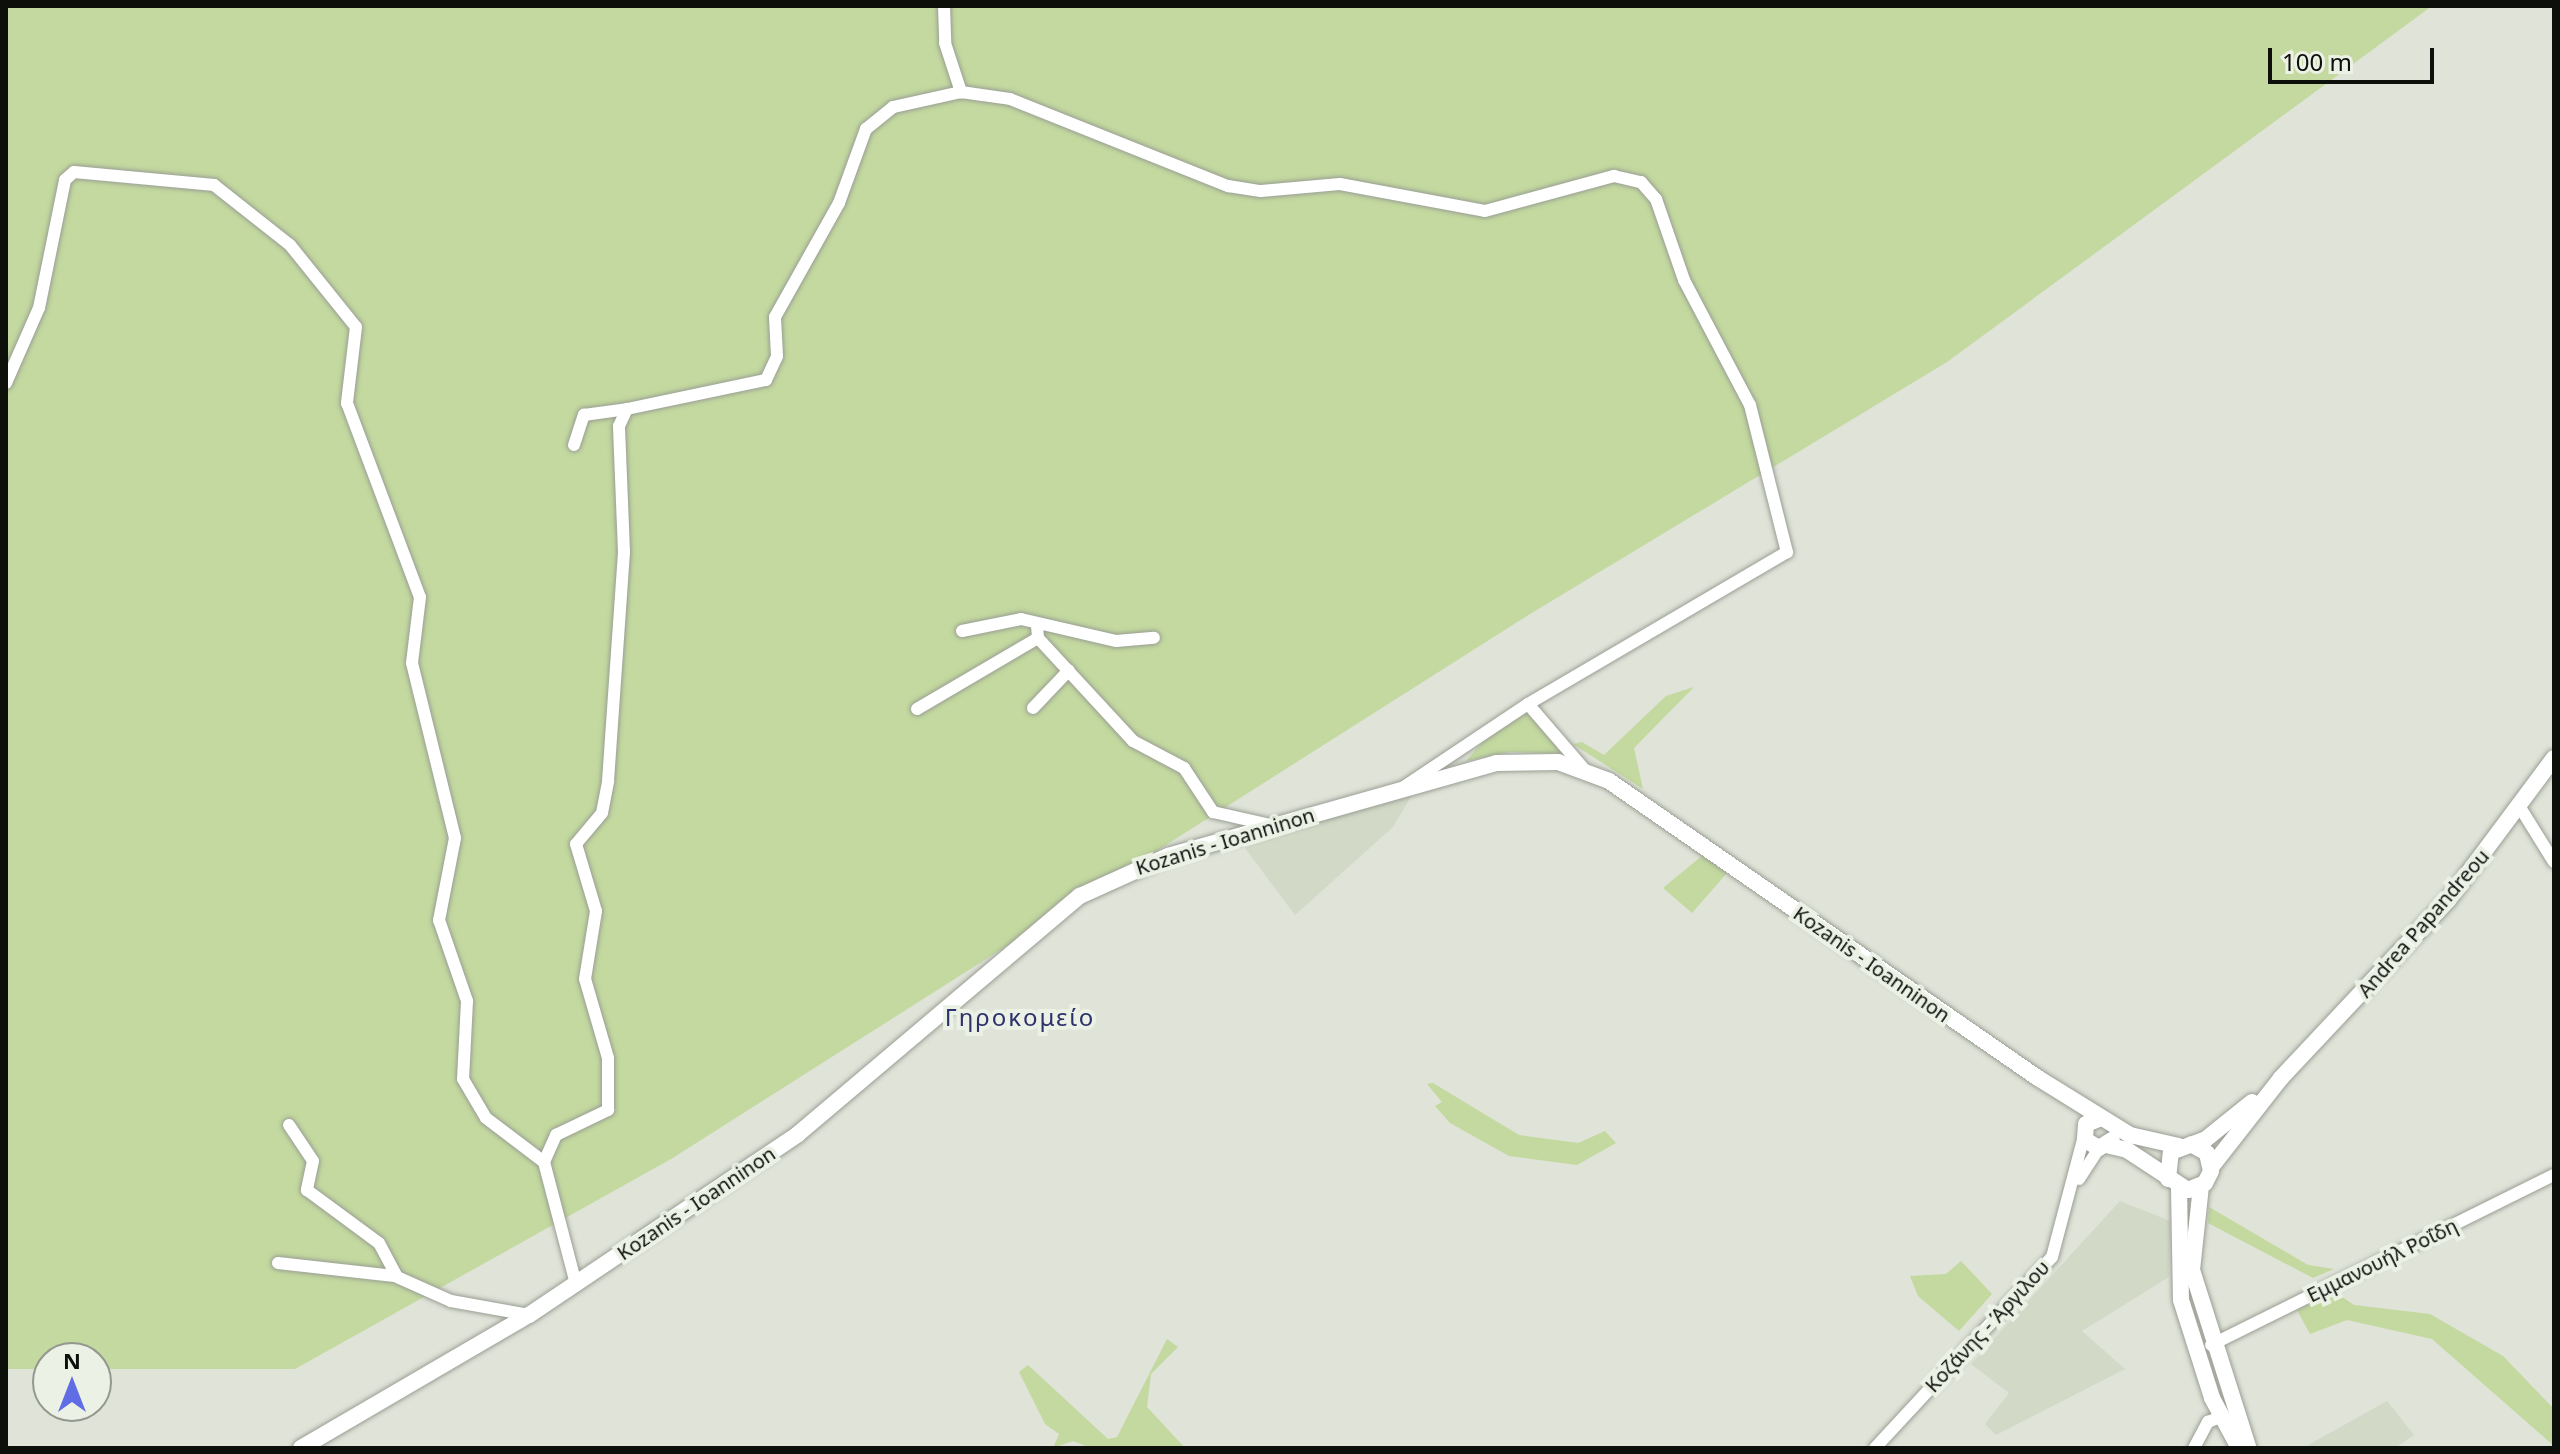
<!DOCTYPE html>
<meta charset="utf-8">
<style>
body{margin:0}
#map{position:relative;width:2560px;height:1454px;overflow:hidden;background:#dfe3d8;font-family:"Noto Sans",sans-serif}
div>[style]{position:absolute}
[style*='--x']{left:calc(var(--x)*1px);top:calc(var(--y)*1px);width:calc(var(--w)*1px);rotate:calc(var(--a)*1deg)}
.built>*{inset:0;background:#d2d9c7}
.green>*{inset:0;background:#c3d99f}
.roads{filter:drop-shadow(0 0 2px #9a9e94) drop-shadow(0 0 2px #9a9e94)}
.minor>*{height:12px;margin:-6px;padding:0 6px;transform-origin:6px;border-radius:6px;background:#fff}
.major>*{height:16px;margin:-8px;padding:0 8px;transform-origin:8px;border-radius:8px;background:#fff}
span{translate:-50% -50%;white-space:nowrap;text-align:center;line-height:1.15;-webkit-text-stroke:8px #ecf1e5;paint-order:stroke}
.street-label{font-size:20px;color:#0d0f0b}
.quarter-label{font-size:24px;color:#2b326c;letter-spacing:2px}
.frame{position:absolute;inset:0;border:8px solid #0d0f0b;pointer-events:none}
.north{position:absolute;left:32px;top:1342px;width:80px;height:80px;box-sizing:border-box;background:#ecf1e5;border:2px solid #93978e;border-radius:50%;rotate:0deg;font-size:22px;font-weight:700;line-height:32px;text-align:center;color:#0d0f0b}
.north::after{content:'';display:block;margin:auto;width:28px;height:36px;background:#606de5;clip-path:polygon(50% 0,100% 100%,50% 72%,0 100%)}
.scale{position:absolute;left:2268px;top:48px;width:166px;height:36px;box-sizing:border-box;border:4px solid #0d0f0b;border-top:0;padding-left:10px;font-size:24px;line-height:28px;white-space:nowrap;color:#0d0f0b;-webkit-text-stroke:6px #ecf1e5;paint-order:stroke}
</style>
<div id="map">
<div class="built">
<div style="clip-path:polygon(1412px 795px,1393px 827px,1295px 915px,1242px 844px)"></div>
<div style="clip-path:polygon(2120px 1201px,2170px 1221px,2169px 1277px,2082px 1331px,2125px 1369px,1996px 1435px,1985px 1424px,2009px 1393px,1971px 1364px)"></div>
<div style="clip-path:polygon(2387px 1401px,2414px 1435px,2395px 1448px,2303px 1448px)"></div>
</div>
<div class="green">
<div style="clip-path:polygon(6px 6px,2432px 6px,1947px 362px,1530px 614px,671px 1159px,295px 1369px,96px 1369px,96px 1358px,48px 1358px,48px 1369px,6px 1369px)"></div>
<div style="clip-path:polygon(1694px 687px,1634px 748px,1643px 789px,1573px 744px,1582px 742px,1604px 755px,1666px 696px)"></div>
<div style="clip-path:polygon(1527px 711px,1563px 754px,1510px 752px,1466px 761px,1491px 732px)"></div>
<div style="clip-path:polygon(1703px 855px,1727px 873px,1692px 913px,1663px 888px)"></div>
<div style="clip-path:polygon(1433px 1083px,1519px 1135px,1578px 1143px,1605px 1131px,1616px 1143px,1577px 1165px,1509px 1156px,1450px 1123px,1435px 1106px,1442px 1102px,1427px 1084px)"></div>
<div style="clip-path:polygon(2209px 1207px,2308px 1265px,2334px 1269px,2313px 1278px,2208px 1223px)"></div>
<div style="clip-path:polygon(1961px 1261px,1992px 1294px,1959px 1331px,1918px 1296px,1910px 1276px,1946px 1274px)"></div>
<div style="clip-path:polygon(2335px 1292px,2354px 1305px,2430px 1314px,2503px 1356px,2554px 1409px,2554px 1446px,2432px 1339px,2347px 1320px,2310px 1334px,2297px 1310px)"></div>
<div style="clip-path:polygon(1167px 1339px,1178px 1347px,1151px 1374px,1147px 1407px,1185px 1448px,1091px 1448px,1073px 1441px,1053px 1448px,1059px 1434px,1045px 1424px,1019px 1372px,1028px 1365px,1108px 1439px,1117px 1437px)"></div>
</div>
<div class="roads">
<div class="minor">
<div style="--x:944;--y:6;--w:37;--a:88"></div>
<div style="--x:945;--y:43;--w:52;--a:71.9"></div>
<div style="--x:961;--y:92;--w:49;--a:8.1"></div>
<div style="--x:1010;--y:99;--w:235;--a:21.8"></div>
<div style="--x:1228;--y:186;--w:33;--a:9"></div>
<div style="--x:1261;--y:191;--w:79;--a:-5.1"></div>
<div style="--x:1340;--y:184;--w:147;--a:10.5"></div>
<div style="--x:1485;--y:211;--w:134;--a:-15.2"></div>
<div style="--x:1614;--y:176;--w:28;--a:13"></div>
<div style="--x:1641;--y:182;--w:23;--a:49"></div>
<div style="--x:1656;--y:199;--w:86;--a:70.9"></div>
<div style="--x:1684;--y:280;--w:141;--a:62.2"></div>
<div style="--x:1750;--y:405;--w:152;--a:75.9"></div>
<div style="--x:1787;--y:552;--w:300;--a:149.6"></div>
<div style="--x:1528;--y:704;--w:148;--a:146.3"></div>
<div style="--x:6;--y:383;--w:82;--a:-66.3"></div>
<div style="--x:39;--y:308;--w:131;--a:-78.5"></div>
<div style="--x:65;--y:180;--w:12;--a:-42"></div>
<div style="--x:74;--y:172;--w:141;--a:5.3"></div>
<div style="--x:214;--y:185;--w:97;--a:38.3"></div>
<div style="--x:290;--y:245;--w:105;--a:51.2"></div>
<div style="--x:356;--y:327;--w:77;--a:96.8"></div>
<div style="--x:347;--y:403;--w:207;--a:69.4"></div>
<div style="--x:420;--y:597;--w:66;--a:96.9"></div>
<div style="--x:412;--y:663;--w:180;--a:76.2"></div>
<div style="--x:455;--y:838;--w:84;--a:101"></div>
<div style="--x:439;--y:920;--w:86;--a:70.9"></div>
<div style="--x:467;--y:1001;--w:78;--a:92.9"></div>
<div style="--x:463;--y:1079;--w:45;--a:59.5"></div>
<div style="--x:486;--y:1118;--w:73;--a:37.2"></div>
<div style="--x:574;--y:445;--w:32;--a:-72"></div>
<div style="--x:584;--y:415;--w:43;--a:-7.9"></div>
<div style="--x:1037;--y:626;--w:12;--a:85"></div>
<div style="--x:1038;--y:638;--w:140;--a:47.3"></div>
<div style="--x:1133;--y:741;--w:58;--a:27.9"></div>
<div style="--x:1184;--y:768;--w:53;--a:56.6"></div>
<div style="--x:1213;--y:812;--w:58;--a:12.8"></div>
<div style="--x:962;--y:631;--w:60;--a:-11.5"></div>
<div style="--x:1021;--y:619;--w:98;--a:13"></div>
<div style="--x:1116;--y:641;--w:38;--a:-5"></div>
<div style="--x:1528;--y:704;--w:86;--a:49.3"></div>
<div style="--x:1033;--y:708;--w:52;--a:-46.5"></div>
<div style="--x:917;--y:709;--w:140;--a:-30.4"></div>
<div style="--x:2521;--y:809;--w:62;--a:58.1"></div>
<div style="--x:289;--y:1125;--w:43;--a:56.3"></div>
<div style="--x:313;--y:1161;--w:30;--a:102"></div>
<div style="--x:307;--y:1190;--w:89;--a:36.4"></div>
<div style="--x:379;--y:1243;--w:38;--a:62"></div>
<div style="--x:397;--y:1277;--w:59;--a:24"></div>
<div style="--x:451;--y:1301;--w:79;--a:10.2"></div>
<div style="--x:2079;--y:1179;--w:37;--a:-57"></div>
<div style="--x:278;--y:1263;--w:117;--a:6.4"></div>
<div style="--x:576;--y:1284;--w:126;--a:-104.7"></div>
<div style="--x:544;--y:1162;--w:30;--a:-66"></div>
<div style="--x:556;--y:1135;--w:58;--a:-25.7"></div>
<div style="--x:608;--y:1110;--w:52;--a:-90"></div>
<div style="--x:608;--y:1058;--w:82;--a:-106.2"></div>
<div style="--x:585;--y:979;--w:69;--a:-80.8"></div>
<div style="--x:596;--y:911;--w:70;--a:-106.6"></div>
<div style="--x:576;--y:844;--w:40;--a:-50"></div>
<div style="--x:602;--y:813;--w:33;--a:-79"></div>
<div style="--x:608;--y:781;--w:230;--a:-86"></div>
<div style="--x:624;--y:552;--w:126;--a:-92.3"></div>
<div style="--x:619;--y:426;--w:19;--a:-65"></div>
<div style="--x:627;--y:409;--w:142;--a:-11.8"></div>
<div style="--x:766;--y:380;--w:26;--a:-65"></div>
<div style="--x:777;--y:356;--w:39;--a:-93"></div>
<div style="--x:775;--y:317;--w:131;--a:-60.7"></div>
<div style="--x:839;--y:203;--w:79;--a:-70"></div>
<div style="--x:866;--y:129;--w:35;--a:-39"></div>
<div style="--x:893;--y:107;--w:70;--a:-12.4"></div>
<div style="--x:2211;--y:1345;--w:383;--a:-26.4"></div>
<div style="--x:1875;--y:1448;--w:260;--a:-47.2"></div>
<div style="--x:2052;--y:1257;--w:125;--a:-75.2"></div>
<div style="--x:2194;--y:1448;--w:30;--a:-62"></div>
<div style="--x:2208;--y:1422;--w:13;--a:-23"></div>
</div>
<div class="major">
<div style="--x:2101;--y:1118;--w:16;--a:158"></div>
<div style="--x:2086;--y:1124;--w:16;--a:94"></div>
<div style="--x:2085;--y:1140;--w:16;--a:30"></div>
<div style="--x:2099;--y:1148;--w:15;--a:-32"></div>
<div style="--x:2106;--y:1145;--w:22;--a:13"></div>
<div style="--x:2127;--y:1150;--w:73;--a:33.3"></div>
<div style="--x:2188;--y:1190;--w:18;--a:-22"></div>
<div style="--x:2205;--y:1183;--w:13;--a:-63"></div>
<div style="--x:2211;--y:1171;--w:18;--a:-103"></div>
<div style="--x:2207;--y:1153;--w:18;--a:-151"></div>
<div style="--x:2212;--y:1166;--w:112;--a:-51.9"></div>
<div style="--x:2281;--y:1078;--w:244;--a:-46.8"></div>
<div style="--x:2448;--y:900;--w:177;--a:-53.3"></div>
<div style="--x:2168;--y:1179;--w:27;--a:-84"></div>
<div style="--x:2171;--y:1152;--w:37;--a:-20"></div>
<div style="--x:2206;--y:1139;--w:59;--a:-38.8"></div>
<div style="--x:2201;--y:1186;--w:84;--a:96.1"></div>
<div style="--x:2192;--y:1270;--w:186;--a:72.4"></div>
<div style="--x:2179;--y:1188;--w:112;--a:89"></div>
<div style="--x:2181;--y:1300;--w:103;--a:72.4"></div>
<div style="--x:2212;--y:1398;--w:57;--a:61.6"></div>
<div style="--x:301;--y:1448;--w:264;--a:-30.3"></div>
<div style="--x:529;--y:1315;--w:324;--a:-33.9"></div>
<div style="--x:798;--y:1134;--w:369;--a:-40.2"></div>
<div style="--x:1080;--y:896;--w:97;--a:-24.4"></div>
<div style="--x:1168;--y:856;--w:341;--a:-15.8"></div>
<div style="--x:1496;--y:763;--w:62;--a:-0.9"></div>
<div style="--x:1558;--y:762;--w:54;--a:20.4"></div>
<div style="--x:1609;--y:781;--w:522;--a:34.7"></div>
<div style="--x:2038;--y:1078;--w:108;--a:31.8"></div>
<div style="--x:2130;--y:1135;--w:50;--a:12.7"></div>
</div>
</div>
<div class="street-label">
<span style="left:1225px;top:841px;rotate:-17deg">Kozanis - Ioanninon</span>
<span style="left:2423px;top:923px;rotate:-49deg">Andrea Papandreou</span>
<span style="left:1872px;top:964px;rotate:35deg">Kozanis - Ioanninon</span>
<span style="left:696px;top:1203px;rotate:-34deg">Kozanis - Ioanninon</span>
<span style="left:2382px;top:1260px;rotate:-26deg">Εμμανουήλ Ροΐδη</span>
<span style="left:1987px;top:1326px;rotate:-47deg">Κοζάνης - Άργιλου</span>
</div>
<div class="quarter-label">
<span style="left:1020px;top:1017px">Γηροκομείο</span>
</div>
<div class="frame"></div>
<div class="north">N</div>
<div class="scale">100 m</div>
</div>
